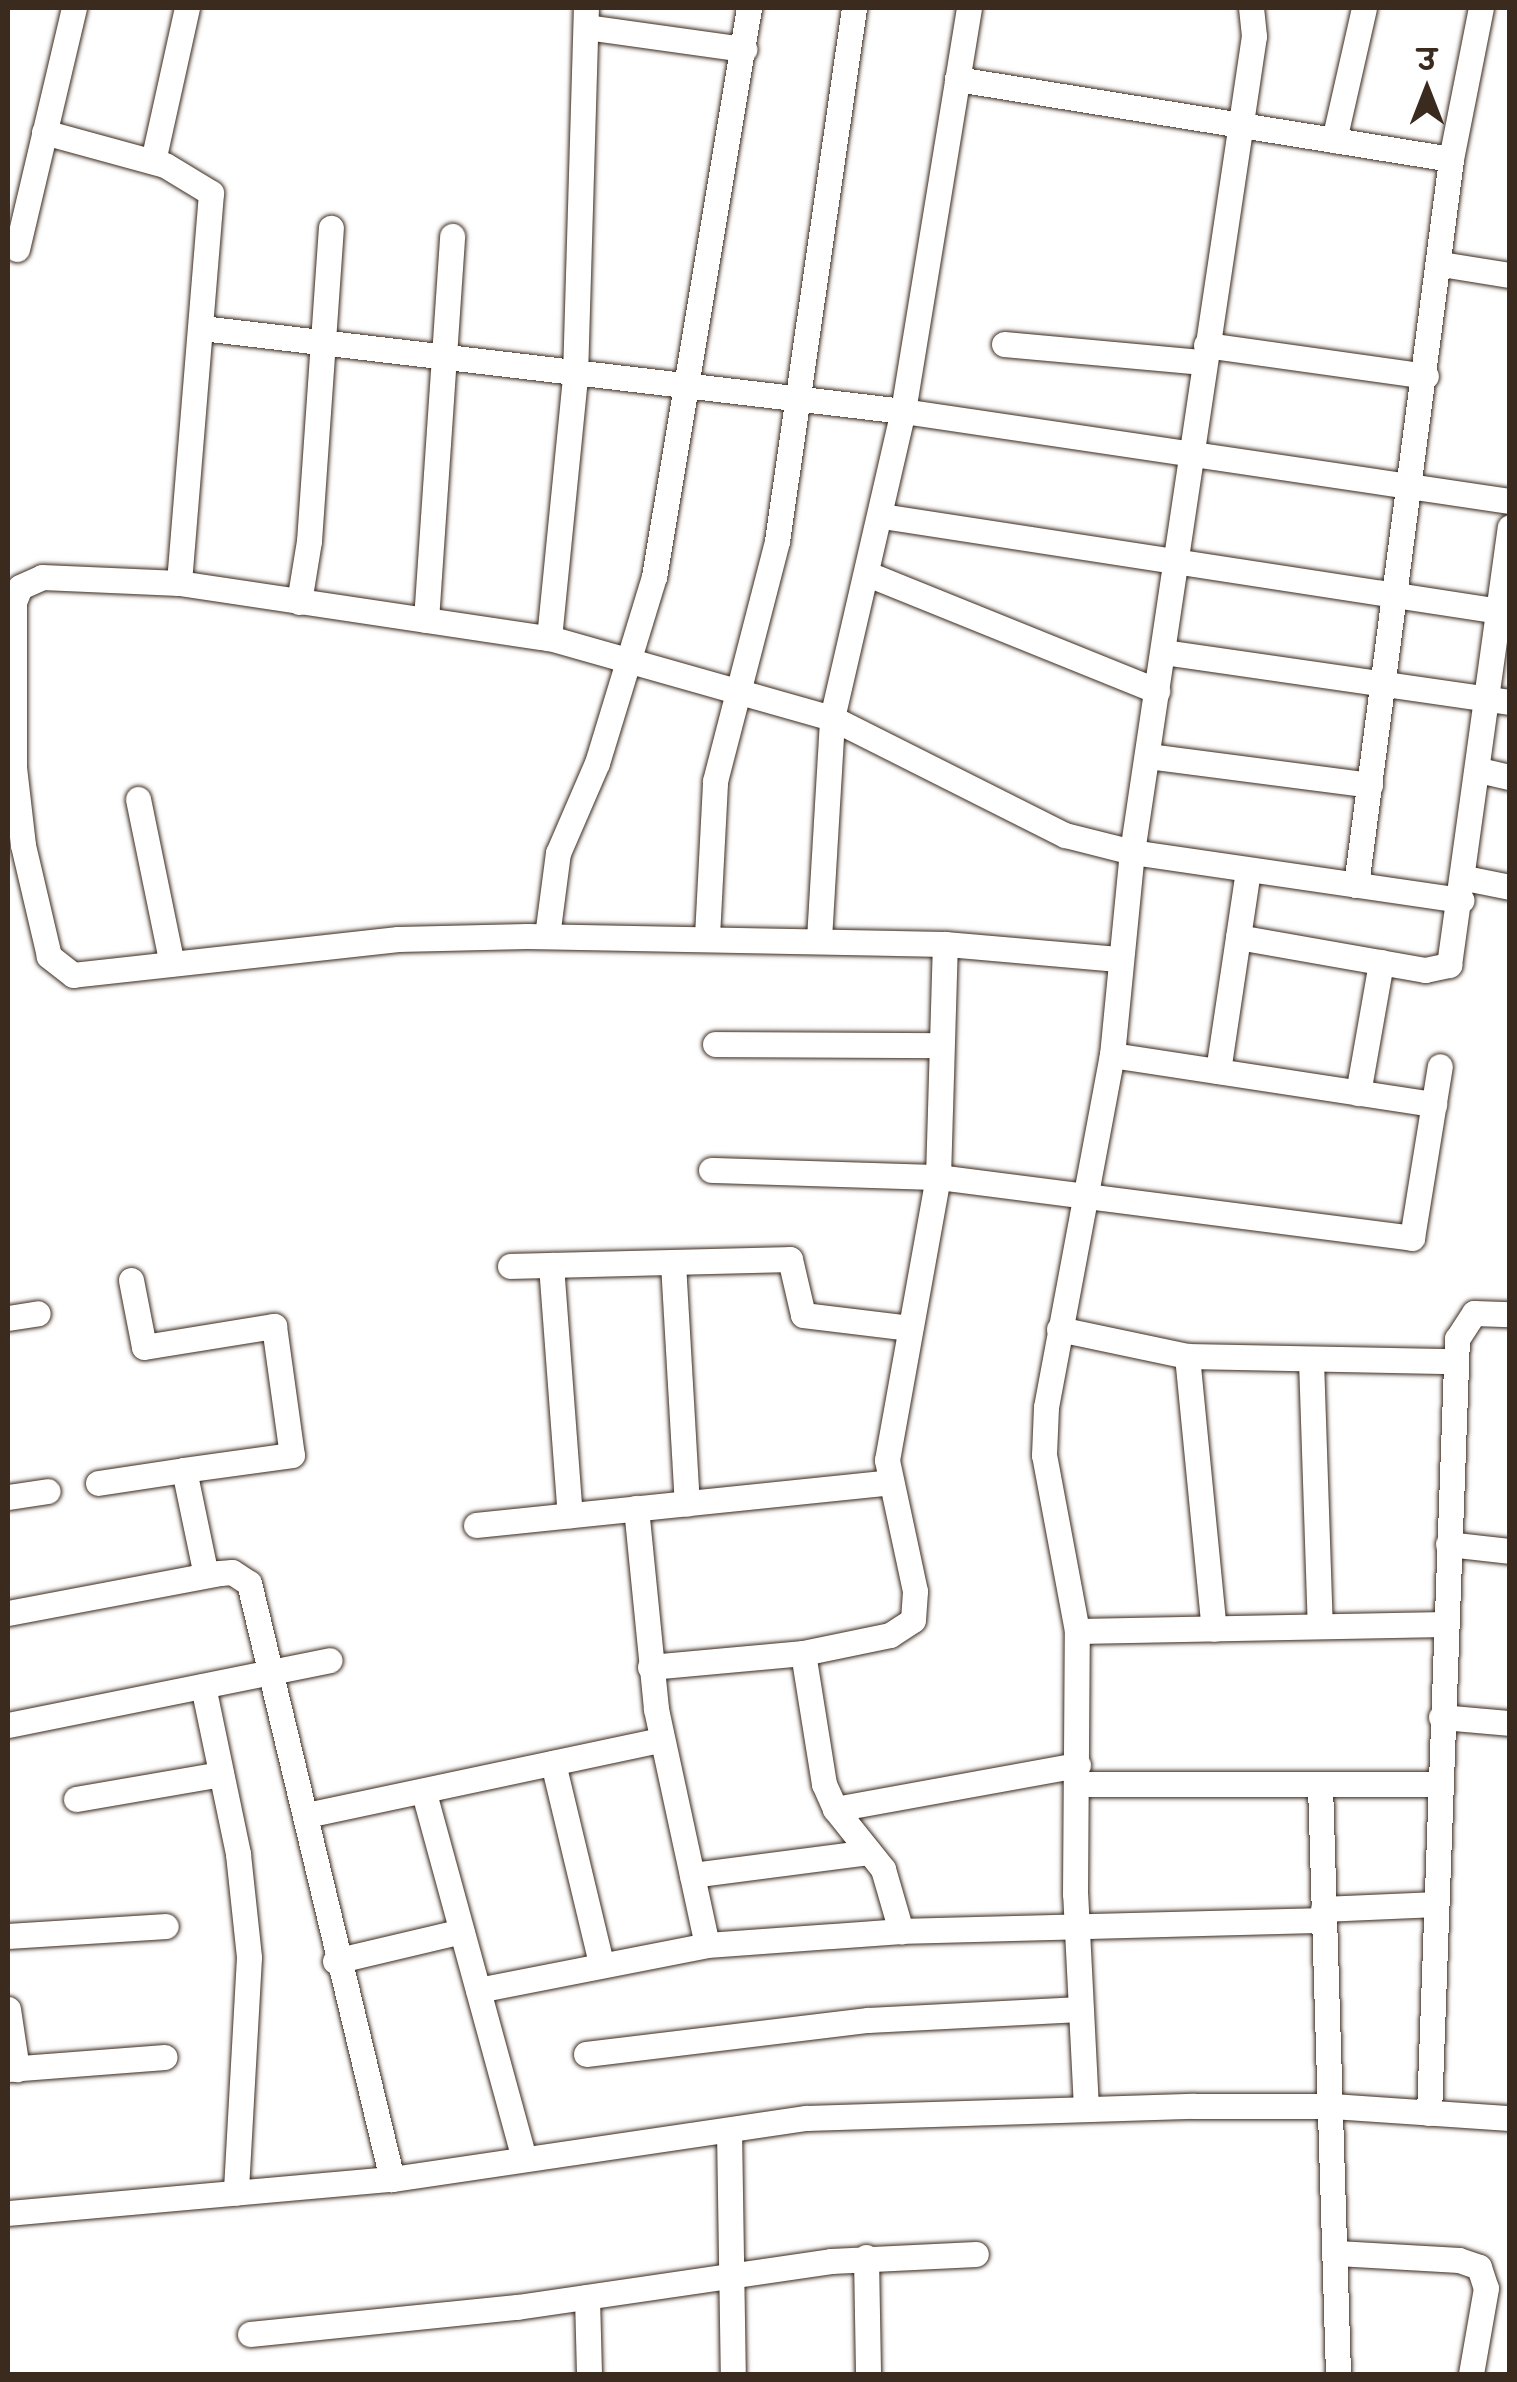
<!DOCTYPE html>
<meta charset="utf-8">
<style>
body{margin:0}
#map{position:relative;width:1517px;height:2382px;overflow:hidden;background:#fff;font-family:Itim,"Playpen Sans Deva",sans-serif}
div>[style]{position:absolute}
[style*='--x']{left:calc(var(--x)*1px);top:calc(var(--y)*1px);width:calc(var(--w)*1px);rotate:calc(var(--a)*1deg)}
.roads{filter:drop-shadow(0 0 2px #3b2a1e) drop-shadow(0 0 2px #3b2a1e)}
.minor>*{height:25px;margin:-12.5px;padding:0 12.5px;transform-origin:12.5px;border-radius:12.5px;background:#fff}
span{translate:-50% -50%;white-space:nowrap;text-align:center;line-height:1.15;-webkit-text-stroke:10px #fff;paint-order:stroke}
.frame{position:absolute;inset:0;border:10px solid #3b2a1e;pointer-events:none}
.north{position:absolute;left:1377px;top:40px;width:100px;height:100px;-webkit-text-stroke:8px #fff;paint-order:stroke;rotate:0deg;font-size:28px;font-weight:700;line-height:40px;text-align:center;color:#3b2a1e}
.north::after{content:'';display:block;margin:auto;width:35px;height:45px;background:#3b2a1e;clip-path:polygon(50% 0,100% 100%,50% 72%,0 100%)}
</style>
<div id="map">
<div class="roads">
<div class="minor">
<div style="--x:587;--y:27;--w:159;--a:8"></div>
<div style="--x:957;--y:79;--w:500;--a:9.2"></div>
<div style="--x:44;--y:132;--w:125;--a:15.3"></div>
<div style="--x:165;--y:165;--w:54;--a:31.3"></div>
<div style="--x:211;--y:193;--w:391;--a:94.7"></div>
<div style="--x:1334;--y:140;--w:135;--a:-77.2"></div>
<div style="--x:153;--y:161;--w:157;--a:-77.5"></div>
<div style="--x:17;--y:249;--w:248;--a:-76.7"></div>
<div style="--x:1441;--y:264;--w:70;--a:9.1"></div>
<div style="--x:202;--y:328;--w:706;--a:6.75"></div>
<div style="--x:903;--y:411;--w:614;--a:8.43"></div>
<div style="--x:1004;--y:344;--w:200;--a:5.2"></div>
<div style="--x:1206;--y:345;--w:222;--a:8"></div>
<div style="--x:882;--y:516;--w:624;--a:8.75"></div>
<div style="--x:868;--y:574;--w:312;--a:22"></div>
<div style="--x:299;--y:602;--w:62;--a:-80.7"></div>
<div style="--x:309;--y:541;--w:314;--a:-86"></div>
<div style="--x:426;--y:620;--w:385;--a:-86.1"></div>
<div style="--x:549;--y:638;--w:263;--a:-84.3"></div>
<div style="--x:575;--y:376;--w:368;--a:-88.3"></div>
<div style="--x:1163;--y:652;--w:351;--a:8.2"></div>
<div style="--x:1148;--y:756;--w:224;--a:7.4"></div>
<div style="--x:1479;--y:770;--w:32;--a:13"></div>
<div style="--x:138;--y:799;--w:168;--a:78.4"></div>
<div style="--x:1465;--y:878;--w:46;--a:11.3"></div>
<div style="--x:1356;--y:885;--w:732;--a:-82.54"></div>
<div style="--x:1451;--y:159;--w:154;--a:-78.8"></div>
<div style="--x:547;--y:936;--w:84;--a:-82.5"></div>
<div style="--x:558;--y:853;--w:98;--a:-66.6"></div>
<div style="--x:597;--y:763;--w:195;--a:-73"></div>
<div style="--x:654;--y:577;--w:577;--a:-80.52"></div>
<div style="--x:707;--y:936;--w:155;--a:-87"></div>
<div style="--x:715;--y:781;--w:248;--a:-75.5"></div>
<div style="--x:777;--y:541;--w:539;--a:-81.78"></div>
<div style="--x:1238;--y:937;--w:190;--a:10"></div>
<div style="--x:1425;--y:970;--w:25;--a:-12"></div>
<div style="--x:1449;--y:965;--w:442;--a:-82.1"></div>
<div style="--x:819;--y:939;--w:221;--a:-86.6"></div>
<div style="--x:832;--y:718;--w:315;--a:-77"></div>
<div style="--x:903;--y:411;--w:408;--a:-80.7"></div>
<div style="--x:1118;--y:959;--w:174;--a:-175"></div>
<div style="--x:945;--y:944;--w:418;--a:-178.9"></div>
<div style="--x:527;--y:936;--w:129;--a:178.7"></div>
<div style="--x:398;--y:939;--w:327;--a:173.7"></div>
<div style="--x:73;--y:975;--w:31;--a:-142"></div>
<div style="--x:49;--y:956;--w:114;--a:-103.2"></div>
<div style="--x:23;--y:845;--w:79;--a:-96.6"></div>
<div style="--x:14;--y:767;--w:165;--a:-90"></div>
<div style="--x:14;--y:602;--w:16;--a:-68"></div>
<div style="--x:20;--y:587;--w:24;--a:-24"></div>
<div style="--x:42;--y:577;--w:137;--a:2.5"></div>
<div style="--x:179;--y:583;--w:374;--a:8.5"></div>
<div style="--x:549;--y:638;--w:294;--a:15.8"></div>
<div style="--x:832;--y:718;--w:261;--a:26.7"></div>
<div style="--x:1065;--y:835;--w:69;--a:14.2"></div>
<div style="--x:1132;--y:852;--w:333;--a:8.3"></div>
<div style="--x:715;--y:1044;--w:225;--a:0.3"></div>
<div style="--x:1112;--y:1055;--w:326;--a:8.7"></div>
<div style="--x:1218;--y:1071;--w:202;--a:-81.5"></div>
<div style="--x:1358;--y:1093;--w:133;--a:-80"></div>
<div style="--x:711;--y:1170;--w:227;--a:1.8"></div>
<div style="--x:938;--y:1177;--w:478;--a:7.3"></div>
<div style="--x:1412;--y:1238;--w:174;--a:-80.8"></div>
<div style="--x:673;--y:1263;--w:241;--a:86.7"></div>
<div style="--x:551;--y:1265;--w:251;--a:85.7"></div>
<div style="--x:510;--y:1266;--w:280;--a:-1.4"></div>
<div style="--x:790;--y:1259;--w:57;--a:76.9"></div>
<div style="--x:803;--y:1315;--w:108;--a:6.9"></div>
<div style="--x:131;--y:1280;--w:68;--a:79"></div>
<div style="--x:144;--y:1347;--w:132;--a:-9.2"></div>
<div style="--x:274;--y:1326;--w:130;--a:82.1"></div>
<div style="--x:292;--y:1455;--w:109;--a:172.1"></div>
<div style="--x:184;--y:1470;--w:107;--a:78.2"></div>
<div style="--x:8;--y:1318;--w:30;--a:-9"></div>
<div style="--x:1059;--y:1329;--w:131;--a:11.9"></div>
<div style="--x:1187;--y:1356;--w:268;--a:1.1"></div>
<div style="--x:1187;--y:1356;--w:274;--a:84.4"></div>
<div style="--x:1311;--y:1360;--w:266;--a:88.1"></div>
<div style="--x:98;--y:1483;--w:87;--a:-8.6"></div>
<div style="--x:8;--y:1497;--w:40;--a:-8.5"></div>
<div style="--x:636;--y:1508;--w:202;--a:84.3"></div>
<div style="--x:656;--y:1709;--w:241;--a:77.8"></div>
<div style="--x:476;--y:1525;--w:416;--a:-5.9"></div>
<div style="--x:1448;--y:1544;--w:62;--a:6.4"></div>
<div style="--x:8;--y:1613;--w:216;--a:-10.7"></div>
<div style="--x:220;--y:1573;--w:12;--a:-5"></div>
<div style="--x:232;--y:1572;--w:20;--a:33"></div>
<div style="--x:249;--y:1583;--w:613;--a:76.51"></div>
<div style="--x:1077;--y:1631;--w:369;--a:-1.1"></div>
<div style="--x:803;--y:1653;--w:133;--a:80.9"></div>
<div style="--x:824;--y:1784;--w:27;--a:66"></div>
<div style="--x:835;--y:1809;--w:77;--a:51.3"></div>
<div style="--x:883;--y:1869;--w:65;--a:73.8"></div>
<div style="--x:650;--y:1667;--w:154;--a:-5.2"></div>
<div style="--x:803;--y:1653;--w:89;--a:-11.7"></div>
<div style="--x:890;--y:1635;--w:27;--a:-33"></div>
<div style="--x:913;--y:1620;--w:29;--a:-86"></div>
<div style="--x:915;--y:1591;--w:134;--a:-102.1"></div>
<div style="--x:887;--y:1460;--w:288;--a:-79.8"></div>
<div style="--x:938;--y:1177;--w:233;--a:-88.3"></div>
<div style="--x:203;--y:1686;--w:172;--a:78.2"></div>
<div style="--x:238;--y:1854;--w:104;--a:83.9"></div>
<div style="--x:249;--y:1957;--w:236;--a:93.2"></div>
<div style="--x:1441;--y:1717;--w:69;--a:5"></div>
<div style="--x:8;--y:1725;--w:328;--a:-11.4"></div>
<div style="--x:553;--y:1763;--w:206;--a:76.5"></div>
<div style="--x:1078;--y:1784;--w:360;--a:0"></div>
<div style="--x:1320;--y:1785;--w:589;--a:88.25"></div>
<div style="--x:424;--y:1793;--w:378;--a:74.7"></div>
<div style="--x:76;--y:1799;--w:147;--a:-9.8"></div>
<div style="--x:835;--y:1809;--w:247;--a:-10.3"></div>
<div style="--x:307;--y:1815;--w:362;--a:-12"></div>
<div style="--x:692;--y:1875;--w:177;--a:-7.4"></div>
<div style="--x:1323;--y:1909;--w:113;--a:-2.5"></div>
<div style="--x:8;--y:1936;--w:158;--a:-3.6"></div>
<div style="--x:335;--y:1961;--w:130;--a:-13.3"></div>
<div style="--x:478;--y:1990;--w:233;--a:-11.1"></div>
<div style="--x:707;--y:1945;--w:195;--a:-4.1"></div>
<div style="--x:901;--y:1931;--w:422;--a:-1.5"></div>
<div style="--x:8;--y:2009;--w:61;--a:81.5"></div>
<div style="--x:586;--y:2054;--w:284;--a:-6.9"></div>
<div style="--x:868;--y:2020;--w:212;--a:-3"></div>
<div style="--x:8;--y:2069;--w:157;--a:-4.4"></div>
<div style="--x:1086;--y:2108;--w:214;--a:-92.9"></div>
<div style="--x:1075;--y:1894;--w:263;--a:-89.6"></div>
<div style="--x:1077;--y:1631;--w:179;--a:-100.6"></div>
<div style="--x:1044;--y:1455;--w:48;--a:-87.6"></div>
<div style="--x:1046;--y:1407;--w:358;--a:-79.4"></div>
<div style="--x:1112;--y:1055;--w:204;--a:-84.4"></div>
<div style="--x:1132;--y:852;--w:825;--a:-81.5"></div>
<div style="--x:1254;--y:36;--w:28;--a:-96"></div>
<div style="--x:1429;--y:2113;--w:775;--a:-87.93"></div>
<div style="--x:1457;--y:1339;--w:31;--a:-57"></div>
<div style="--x:1474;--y:1313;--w:36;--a:2"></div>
<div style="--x:729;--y:2130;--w:244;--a:89.1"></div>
<div style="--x:8;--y:2213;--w:386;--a:-5.1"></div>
<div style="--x:392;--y:2179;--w:418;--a:-8.4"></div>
<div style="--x:806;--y:2118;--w:388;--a:-1.8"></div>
<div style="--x:1194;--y:2106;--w:138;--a:0"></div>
<div style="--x:1332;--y:2106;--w:178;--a:3.9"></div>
<div style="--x:1337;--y:2253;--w:122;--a:3.3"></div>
<div style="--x:1459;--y:2260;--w:21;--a:19"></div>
<div style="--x:1479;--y:2267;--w:22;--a:72"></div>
<div style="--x:1486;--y:2288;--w:87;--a:99.9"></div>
<div style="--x:866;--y:2257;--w:117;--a:89"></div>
<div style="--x:587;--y:2297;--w:77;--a:88.5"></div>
<div style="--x:250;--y:2334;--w:268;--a:-5.8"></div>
<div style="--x:517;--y:2307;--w:317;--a:-8.3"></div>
<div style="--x:831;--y:2261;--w:145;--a:-2.8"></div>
</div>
</div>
<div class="frame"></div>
<div class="north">उ</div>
</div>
